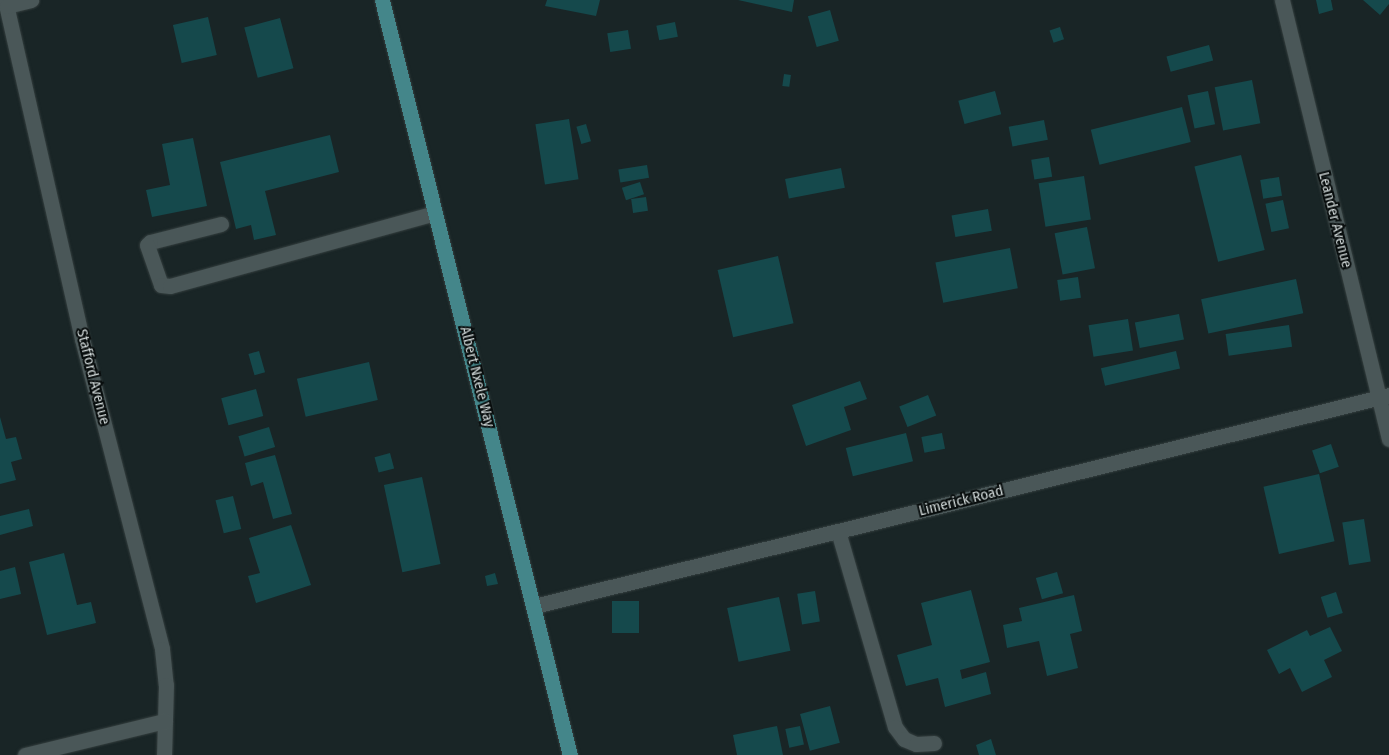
<!DOCTYPE html>
<style>
body{margin:0}
#map{position:relative;width:1389px;height:755px;overflow:hidden;background:#192526;font-family:"Fira Sans Condensed",sans-serif}
div>[style]{position:absolute}
[style*='--x']{left:calc(var(--x)*1px);top:calc(var(--y)*1px);width:calc(var(--w)*1px);rotate:calc(var(--a)*1deg)}
.building>*{inset:0;background:#15494c;transform-origin:0 0}
.roads{filter:drop-shadow(0 0 1px #353f3f) drop-shadow(0 0 1px #353f3f)}
.minor>*{height:15px;margin:-7.5px;padding:0 7.5px;transform-origin:7.5px;border-radius:7.5px;background:#4a5758}
.major>*{height:15px;margin:-7.5px;padding:0 7.5px;transform-origin:7.5px;border-radius:7.5px;background:#44868a}
span{translate:-50% -50%;white-space:nowrap;text-align:center;line-height:1.15;-webkit-text-stroke:4px #080d0d;paint-order:stroke}
.street-label{font-size:15px;color:#d1d9d9}
</style>
<div id="map">
<div class="building">
<div style="clip-path:polygon(547px 0,600px 0,596px 16px,545px 6px)"></div>
<div style="clip-path:polygon(738px 0,794px 0,792px 12px)"></div>
<div style="clip-path:polygon(1316px 0,1331px 0,1333px 10px,1319px 14px)"></div>
<div style="clip-path:polygon(1363px 0,1389px 0,1389px 4px,1380px 15px)"></div>
<div style="left:830px;top:10px;width:32px;height:23px;rotate:74deg"></div>
<div style="left:208px;top:17px;width:39px;height:36px;rotate:77deg"></div>
<div style="left:280px;top:18px;width:52px;height:37px;rotate:75deg"></div>
<div style="left:675px;top:22px;width:15px;height:19px;rotate:79deg"></div>
<div style="left:1060px;top:27px;width:13px;height:11px;rotate:72deg"></div>
<div style="left:628px;top:30px;width:19px;height:21px;rotate:81deg"></div>
<div style="left:1209px;top:45px;width:16px;height:44px;rotate:75deg"></div>
<div style="left:784px;top:74px;width:7px;height:12px;rotate:8deg"></div>
<div style="left:1252px;top:80px;width:44px;height:38px;rotate:79deg"></div>
<div style="left:995px;top:91px;width:24px;height:38px;rotate:75deg"></div>
<div style="left:1208px;top:91px;width:34px;height:21px;rotate:78deg"></div>
<div style="left:1182px;top:107px;width:36px;height:94px;rotate:76deg"></div>
<div style="left:569px;top:119px;width:61px;height:34px;rotate:81deg"></div>
<div style="left:1044px;top:120px;width:20px;height:36px;rotate:79deg"></div>
<div style="left:586px;top:124px;width:18px;height:10px;rotate:74deg"></div>
<div style="clip-path:polygon(330px 135px,339px 172px,265px 191px,276px 235px,254px 240px,251px 225px,236px 229px,220px 162px)"></div>
<div style="clip-path:polygon(193px 138px,207px 206px,152px 217px,146px 190px,170px 185px,162px 144px)"></div>
<div style="left:1241px;top:155px;width:98px;height:48px;rotate:76deg"></div>
<div style="left:1049px;top:157px;width:20px;height:18px;rotate:81deg"></div>
<div style="left:647px;top:165px;width:13px;height:29px;rotate:81deg"></div>
<div style="left:841px;top:168px;width:20px;height:57px;rotate:79deg"></div>
<div style="left:1084px;top:176px;width:44px;height:46px;rotate:81deg"></div>
<div style="left:1279px;top:177px;width:19px;height:19px;rotate:81deg"></div>
<div style="left:640px;top:182px;width:13px;height:19px;rotate:72deg"></div>
<div style="left:646px;top:197px;width:14px;height:15px;rotate:82deg"></div>
<div style="left:1283px;top:200px;width:29px;height:18px;rotate:78deg"></div>
<div style="left:988px;top:209px;width:22px;height:37px;rotate:80deg"></div>
<div style="left:1087px;top:227px;width:42px;height:33px;rotate:79deg"></div>
<div style="left:1010px;top:248px;width:41px;height:76px;rotate:79deg"></div>
<div style="left:778px;top:256px;width:69px;height:62px;rotate:77deg"></div>
<div style="left:1078px;top:277px;width:21px;height:21px;rotate:82deg"></div>
<div style="left:1296px;top:279px;width:35px;height:97px;rotate:78deg"></div>
<div style="left:1179px;top:314px;width:26px;height:45px;rotate:79deg"></div>
<div style="left:1128px;top:319px;width:32px;height:40px;rotate:81deg"></div>
<div style="left:1289px;top:325px;width:22px;height:64px;rotate:82deg"></div>
<div style="left:259px;top:351px;width:22px;height:11px;rotate:74deg"></div>
<div style="left:1176px;top:351px;width:18px;height:77px;rotate:77deg"></div>
<div style="left:369px;top:362px;width:39px;height:74px;rotate:77deg"></div>
<div style="clip-path:polygon(860px 381px,867px 399px,844px 407px,851px 430px,806px 446px,792px 405px)"></div>
<div style="left:256px;top:389px;width:28px;height:36px;rotate:75deg"></div>
<div style="left:928px;top:395px;width:22px;height:31px;rotate:68deg"></div>
<div style="clip-path:polygon(0 417px,6px 439px,16px 437px,22px 459px,11px 462px,16px 480px,0 484px)"></div>
<div style="left:269px;top:427px;width:21px;height:32px;rotate:73deg"></div>
<div style="left:906px;top:433px;width:29px;height:62px;rotate:76deg"></div>
<div style="left:942px;top:433px;width:16px;height:21px;rotate:79deg"></div>
<div style="left:1331px;top:444px;width:24px;height:20px;rotate:71deg"></div>
<div style="left:390px;top:453px;width:16px;height:16px;rotate:75deg"></div>
<div style="clip-path:polygon(275px 455px,292px 514px,273px 519px,263px 482px,251px 486px,245px 463px)"></div>
<div style="left:1319px;top:474px;width:69px;height:57px;rotate:77deg"></div>
<div style="left:422px;top:477px;width:89px;height:39px;rotate:78deg"></div>
<div style="left:233px;top:496px;width:34px;height:18px;rotate:76deg"></div>
<div style="clip-path:polygon(29px 509px,33px 526px,0 535px,0 516px)"></div>
<div style="left:1364px;top:519px;width:43px;height:22px;rotate:81deg"></div>
<div style="clip-path:polygon(291px 525px,311px 585px,256px 603px,248px 576px,260px 573px,249px 538px)"></div>
<div style="clip-path:polygon(64px 553px,77px 605px,91px 602px,96px 623px,47px 635px,29px 562px)"></div>
<div style="clip-path:polygon(15px 567px,21px 594px,0 599px,0 571px)"></div>
<div style="left:1057px;top:572px;width:22px;height:22px;rotate:74deg"></div>
<div style="clip-path:polygon(495px 573px,498px 584px,487px 586px,485px 576px)"></div>
<div style="clip-path:polygon(971px 590px,990px 662px,960px 670px,962px 679px,986px 672px,991px 694px,945px 707px,938px 678px,906px 686px,897px 655px,932px 645px,921px 603px)"></div>
<div style="left:815px;top:591px;width:31px;height:18px;rotate:81deg"></div>
<div style="left:1336px;top:592px;width:22px;height:16px;rotate:72deg"></div>
<div style="clip-path:polygon(1074px 595px,1082px 631px,1070px 634px,1078px 668px,1047px 676px,1039px 641px,1007px 648px,1003px 625px,1022px 621px,1019px 608px)"></div>
<div style="left:779px;top:597px;width:55px;height:53px;rotate:78deg"></div>
<div style="left:612px;top:601px;width:27px;height:32px"></div>
<div style="clip-path:polygon(1330px 627px,1342px 651px,1324px 660px,1332px 677px,1302px 692px,1290px 668px,1279px 674px,1267px 650px,1307px 630px,1310px 636px)"></div>
<div style="left:830px;top:706px;width:38px;height:31px;rotate:75deg"></div>
<div style="clip-path:polygon(777px 726px,783px 755px,737px 755px,733px 735px)"></div>
<div style="left:800px;top:726px;width:19px;height:15px;rotate:78deg"></div>
<div style="clip-path:polygon(991px 739px,996px 755px,979px 755px,976px 745px)"></div>
</div>
<div class="roads">
<div class="minor">
<div style="--x:5;--y:0;--w:348;--a:77.2"></div>
<div style="--x:82;--y:339;--w:320;--a:75.5"></div>
<div style="--x:162;--y:649;--w:36;--a:84"></div>
<div style="--x:166;--y:685;--w:70;--a:91.6"></div>
<div style="--x:1282;--y:0;--w:452;--a:76.3"></div>
<div style="--x:7;--y:6;--w:25;--a:-14"></div>
<div style="--x:221;--y:224;--w:73;--a:165.8"></div>
<div style="--x:150;--y:242;--w:4;--a:135"></div>
<div style="--x:147;--y:245;--w:42;--a:70.7"></div>
<div style="--x:161;--y:285;--w:9;--a:6"></div>
<div style="--x:170;--y:286;--w:275;--a:-15.4"></div>
<div style="--x:838;--y:531;--w:204;--a:73.8"></div>
<div style="--x:895;--y:727;--w:15;--a:53"></div>
<div style="--x:904;--y:739;--w:13;--a:23"></div>
<div style="--x:916;--y:744;--w:18;--a:-3"></div>
<div style="--x:534;--y:606;--w:881;--a:-13.86"></div>
<div style="--x:25;--y:755;--w:144;--a:-13.7"></div>
</div>
<div class="major">
<div style="--x:382;--y:0;--w:778;--a:76.02"></div>
</div>
</div>
<div class="street-label">
<span style="left:1335px;top:220px;rotate:76deg">Leander Avenue</span>
<span style="left:93px;top:377px;rotate:76deg">Stafford Avenue</span>
<span style="left:477px;top:377px;rotate:76deg">Albert Nxele Way</span>
<span style="left:961px;top:501px;rotate:-14deg">Limerick Road</span>
</div>
</div>
